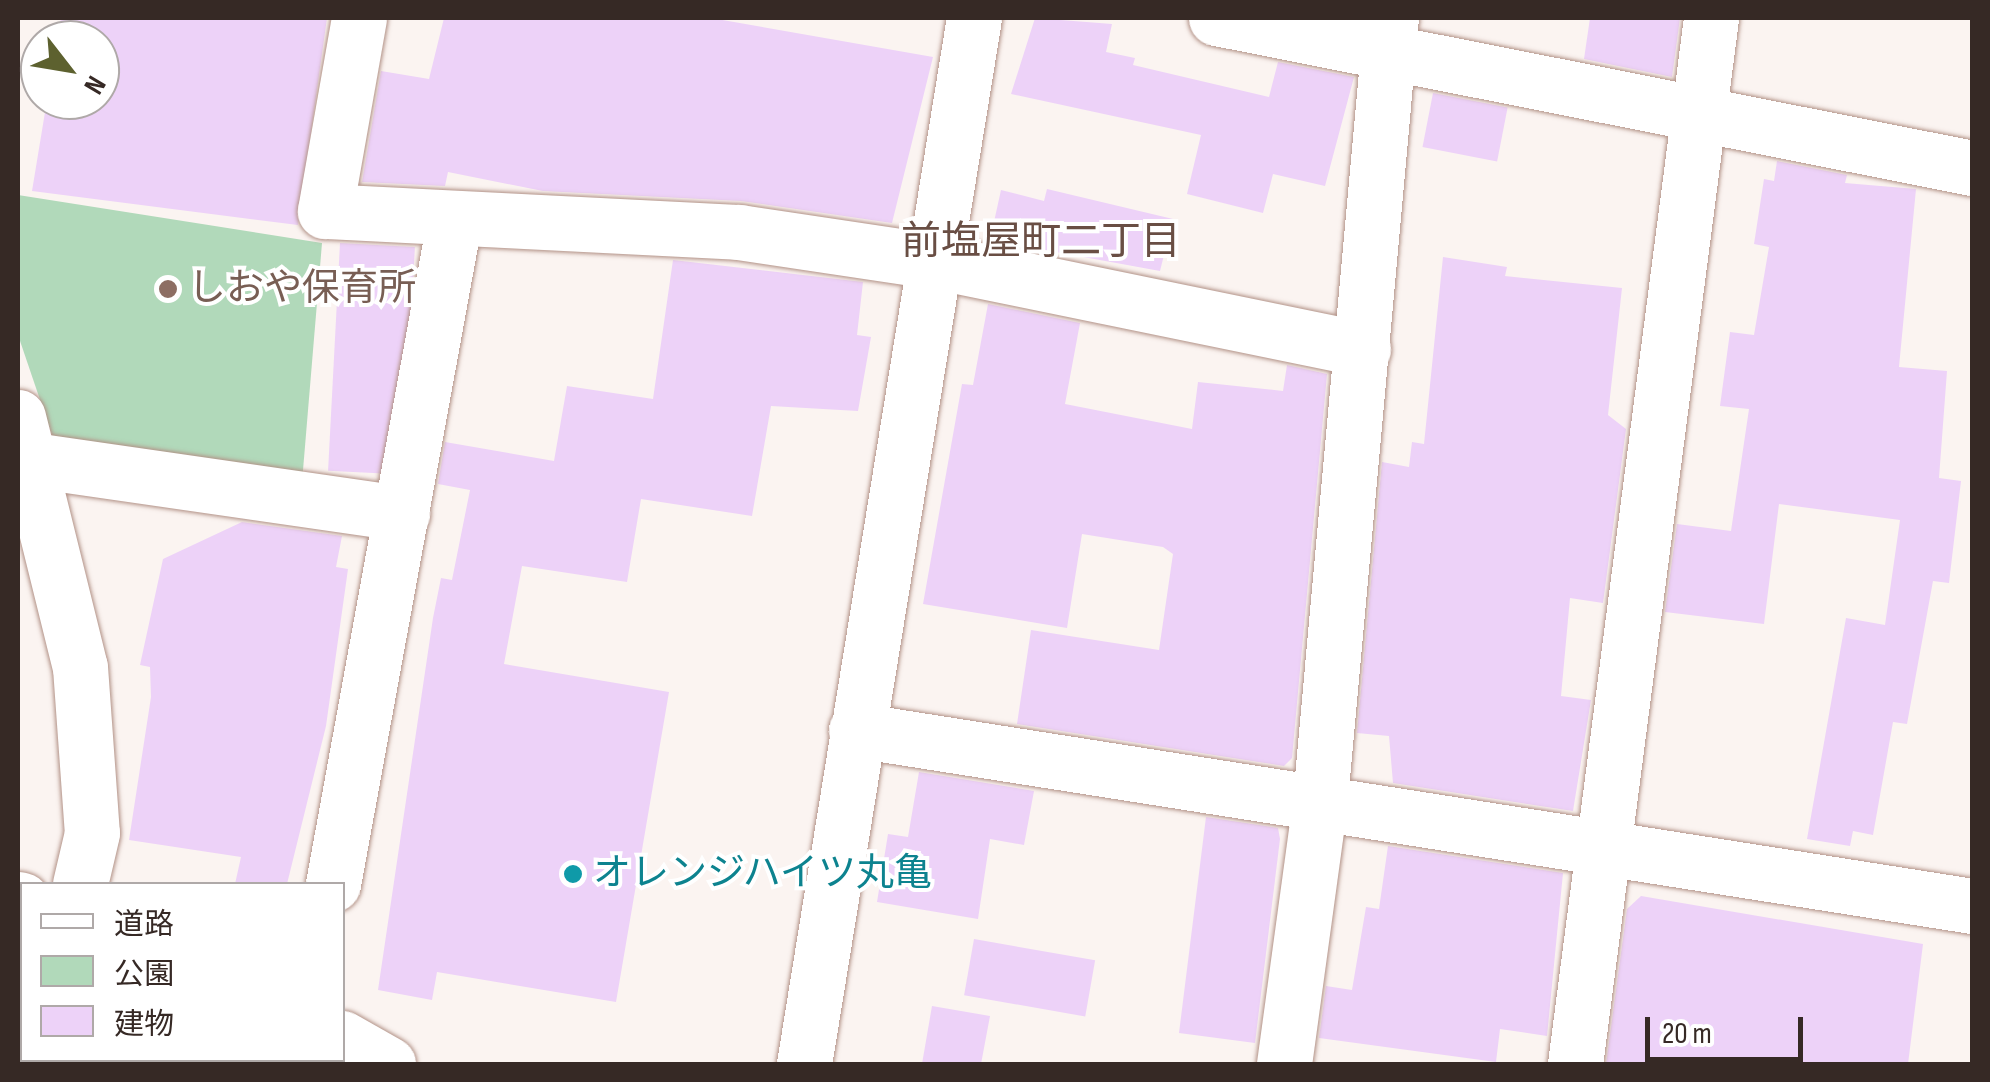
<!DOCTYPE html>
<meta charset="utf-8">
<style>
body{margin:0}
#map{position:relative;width:1990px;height:1082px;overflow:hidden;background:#fbf4f1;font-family:"Sofia Sans Condensed","Noto Sans JP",sans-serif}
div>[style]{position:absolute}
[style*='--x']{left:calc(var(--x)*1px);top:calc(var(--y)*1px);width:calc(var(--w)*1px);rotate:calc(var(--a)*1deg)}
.green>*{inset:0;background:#b1d9ba;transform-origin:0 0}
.building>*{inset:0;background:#edd2f8;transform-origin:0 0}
.roads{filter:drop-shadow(0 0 2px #b29287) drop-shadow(0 0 2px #b29287)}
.minor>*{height:55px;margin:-27.5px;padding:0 27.5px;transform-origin:27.5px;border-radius:27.5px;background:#fff}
.dots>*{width:28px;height:28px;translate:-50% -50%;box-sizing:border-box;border:5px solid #fff;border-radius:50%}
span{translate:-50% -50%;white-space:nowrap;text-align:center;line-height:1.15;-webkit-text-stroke:8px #fff;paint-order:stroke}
.education-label{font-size:38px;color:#785e54}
.left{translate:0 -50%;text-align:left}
.culture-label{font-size:38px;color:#0d838f}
.neighbourhood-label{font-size:40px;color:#694e44}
.frame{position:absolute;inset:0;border:20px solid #362925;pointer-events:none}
.legend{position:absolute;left:20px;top:882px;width:325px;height:180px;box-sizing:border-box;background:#fff;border:2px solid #afa9a8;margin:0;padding:12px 18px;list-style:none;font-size:30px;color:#362925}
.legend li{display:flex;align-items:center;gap:20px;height:50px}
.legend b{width:50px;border:2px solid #afa9a8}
.north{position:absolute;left:20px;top:20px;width:100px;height:100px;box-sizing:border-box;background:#fff;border:2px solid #afa9a8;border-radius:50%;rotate:121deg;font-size:28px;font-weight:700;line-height:40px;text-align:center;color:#362925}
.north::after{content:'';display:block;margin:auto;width:35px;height:45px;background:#5d612f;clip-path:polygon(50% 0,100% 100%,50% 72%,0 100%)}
.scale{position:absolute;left:1645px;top:1017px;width:158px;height:45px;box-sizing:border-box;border:5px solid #362925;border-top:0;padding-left:12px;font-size:30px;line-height:35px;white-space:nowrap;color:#362925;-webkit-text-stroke:8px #fff;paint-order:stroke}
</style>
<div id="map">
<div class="green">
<div style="clip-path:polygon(18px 195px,322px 243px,302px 482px,53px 438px,18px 335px)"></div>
<div style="left:62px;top:1060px;width:253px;height:4px"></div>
</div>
<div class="building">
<div style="clip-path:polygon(61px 18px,327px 18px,298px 225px,32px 191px,47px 100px,100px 100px,100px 40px,57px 40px)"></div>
<div style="clip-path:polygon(444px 18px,711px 18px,933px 57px,892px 223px,741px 201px,543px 191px,448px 172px,445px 186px,362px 182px,381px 71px,429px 79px)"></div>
<div style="clip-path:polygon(1035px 18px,1112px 24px,1106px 52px,1135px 58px,1133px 65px,1269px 97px,1278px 62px,1354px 77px,1325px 186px,1273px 174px,1263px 213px,1187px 194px,1201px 135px,1011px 94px)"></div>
<div style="clip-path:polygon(1590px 18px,1680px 18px,1672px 77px,1584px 59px)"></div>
<div style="left:1433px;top:93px;width:76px;height:55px;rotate:11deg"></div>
<div style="clip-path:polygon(1777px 161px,1847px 175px,1845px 183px,1916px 189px,1899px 367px,1947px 371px,1939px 478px,1961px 481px,1949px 583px,1933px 581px,1907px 724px,1893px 722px,1873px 835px,1853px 831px,1850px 846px,1807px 839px,1846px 618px,1885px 625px,1900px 520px,1779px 504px,1764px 624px,1665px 612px,1677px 524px,1731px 531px,1749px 409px,1720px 406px,1730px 332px,1754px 335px,1769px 247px,1754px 244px,1764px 179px,1774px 181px)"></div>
<div style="clip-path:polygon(1047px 189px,1173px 219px,1160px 271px,990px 240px,1001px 190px,1044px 201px)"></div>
<div style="left:340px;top:243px;width:75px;height:228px;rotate:3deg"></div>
<div style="clip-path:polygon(1443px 257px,1507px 267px,1505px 276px,1622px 288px,1608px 415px,1626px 429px,1603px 603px,1570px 598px,1561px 696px,1591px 700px,1573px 811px,1393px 783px,1389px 736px,1357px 733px,1382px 462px,1409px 467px,1412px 442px,1424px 444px)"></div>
<div style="clip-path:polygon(673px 260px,863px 282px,857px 335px,871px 337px,858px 411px,771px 406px,752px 516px,641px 499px,627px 582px,522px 566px,504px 664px,669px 692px,616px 1002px,437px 972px,432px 1000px,378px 990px,433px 618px,441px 578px,452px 580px,470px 490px,438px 484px,445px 442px,554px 461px,567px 386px,653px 399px)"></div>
<div style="clip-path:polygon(988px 304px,1080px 323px,1065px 404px,1192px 429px,1198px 382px,1283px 391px,1287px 365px,1327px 374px,1292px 758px,1284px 766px,1017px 724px,1031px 630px,1159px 650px,1173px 554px,1163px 547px,1082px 534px,1067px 628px,923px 604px,962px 384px,973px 385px)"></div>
<div style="clip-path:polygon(242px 522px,342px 536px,336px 567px,348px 569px,326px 726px,287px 884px,235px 884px,241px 857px,129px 840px,151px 697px,150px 667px,140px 665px,163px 559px)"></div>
<div style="clip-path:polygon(919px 772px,1034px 791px,1024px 845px,990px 839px,978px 919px,877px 902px,888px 834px,908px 837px)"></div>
<div style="clip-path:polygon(1206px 817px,1278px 828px,1280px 839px,1255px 1043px,1179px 1033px)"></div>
<div style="clip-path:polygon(1388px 846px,1563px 873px,1547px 1036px,1500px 1029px,1496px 1062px,1319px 1038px,1326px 986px,1352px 990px,1366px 907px,1379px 909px)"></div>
<div style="clip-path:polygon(1641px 896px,1923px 944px,1908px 1064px,1606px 1064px,1627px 909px)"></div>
<div style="left:974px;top:939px;width:123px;height:57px;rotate:10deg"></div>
<div style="clip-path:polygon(932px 1006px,990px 1016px,981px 1064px,922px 1064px)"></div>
</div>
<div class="roads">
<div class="minor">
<div style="--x:359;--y:18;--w:196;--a:100"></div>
<div style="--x:325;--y:211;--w:415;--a:2.9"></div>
<div style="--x:739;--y:232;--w:197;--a:8.5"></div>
<div style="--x:934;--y:261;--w:438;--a:11.6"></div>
<div style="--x:1216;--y:18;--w:771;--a:11.22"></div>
<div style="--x:18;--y:417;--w:258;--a:76.1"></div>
<div style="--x:80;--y:667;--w:166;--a:85.9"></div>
<div style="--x:92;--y:833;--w:52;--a:103.2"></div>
<div style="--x:32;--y:460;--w:374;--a:8.2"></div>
<div style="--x:856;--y:730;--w:1130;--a:8.96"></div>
<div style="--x:333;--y:884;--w:673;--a:-79.64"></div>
<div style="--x:18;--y:899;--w:4;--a:14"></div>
<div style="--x:342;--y:1038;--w:53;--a:29.5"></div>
<div style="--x:29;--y:1064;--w:4;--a:-76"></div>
<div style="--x:804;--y:1064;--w:1060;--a:-80.77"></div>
<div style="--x:1284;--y:1064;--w:256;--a:-82.2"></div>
<div style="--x:1319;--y:810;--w:795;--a:-84.81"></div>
<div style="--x:1575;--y:1064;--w:1055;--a:-82.59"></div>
</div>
</div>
<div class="dots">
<div style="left:168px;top:289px;background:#8d6e63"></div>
<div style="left:573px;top:874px;background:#0f9aa8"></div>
</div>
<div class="education-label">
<span class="left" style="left:188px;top:289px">しおや保育所</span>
</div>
<div class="culture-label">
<span class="left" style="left:593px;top:874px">オレンジハイツ丸亀</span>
</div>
<div class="neighbourhood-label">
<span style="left:1041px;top:242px">前塩屋町二丁目</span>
</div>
<div class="frame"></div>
<ul class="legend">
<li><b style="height:12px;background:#fff"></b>道路</li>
<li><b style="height:28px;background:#b1d9ba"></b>公園</li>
<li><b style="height:28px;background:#edd2f8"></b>建物</li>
</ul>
<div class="north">N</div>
<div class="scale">20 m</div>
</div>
